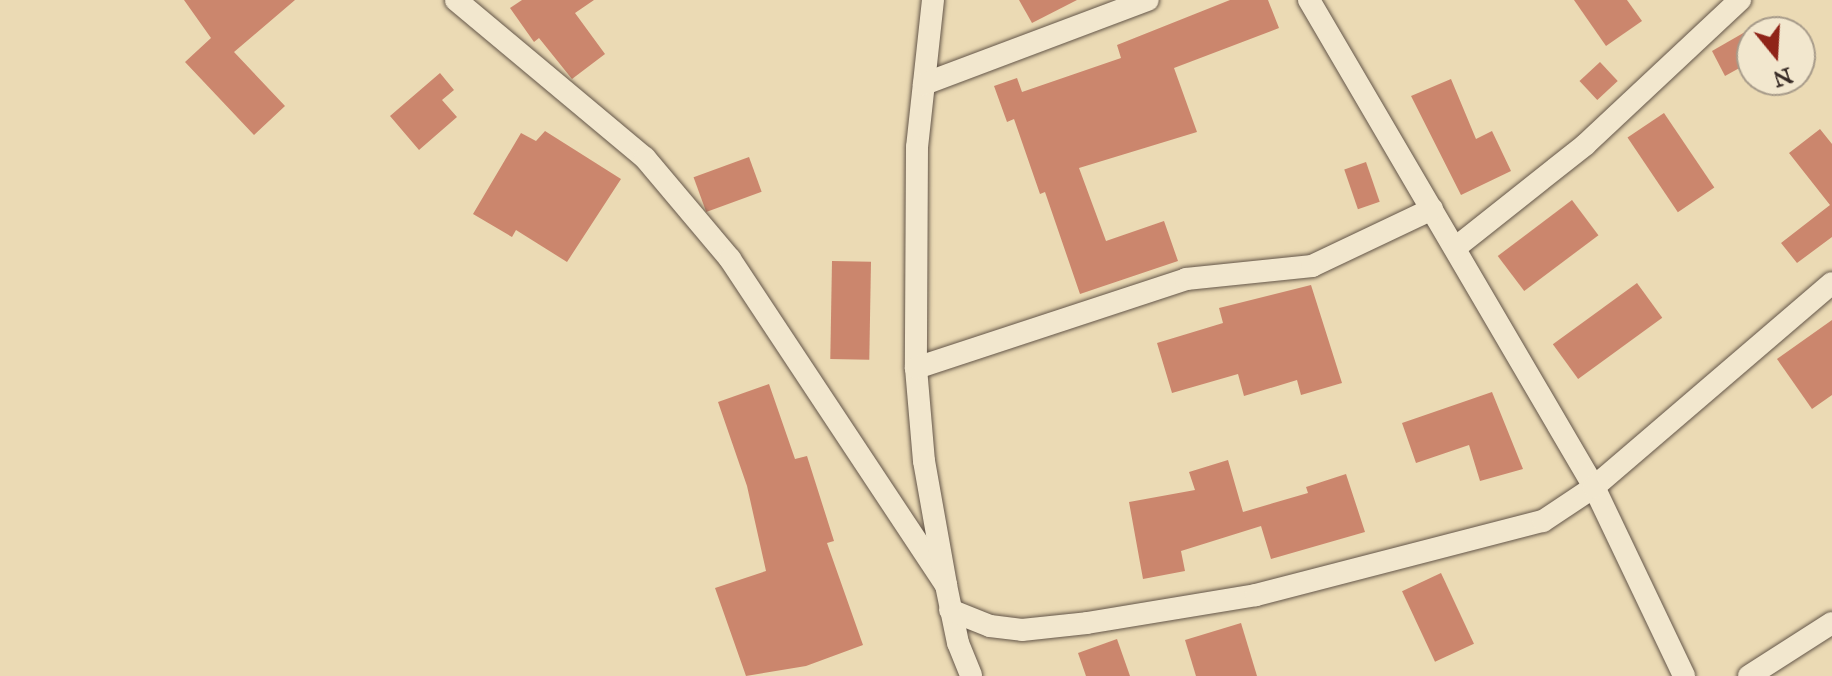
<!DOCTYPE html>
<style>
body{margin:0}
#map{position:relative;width:1832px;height:676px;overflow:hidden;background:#ebdab4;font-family:"IM FELL Great Primer",serif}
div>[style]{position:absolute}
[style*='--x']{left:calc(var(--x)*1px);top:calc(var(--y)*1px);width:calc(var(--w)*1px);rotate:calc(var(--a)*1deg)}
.building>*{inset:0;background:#cb866d;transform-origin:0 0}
.roads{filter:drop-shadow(0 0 2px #645649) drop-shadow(0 0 2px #645649)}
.minor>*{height:22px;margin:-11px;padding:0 11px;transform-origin:11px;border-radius:11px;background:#f2e7ce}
span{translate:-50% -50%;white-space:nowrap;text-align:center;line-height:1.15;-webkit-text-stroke:6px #f2e7ce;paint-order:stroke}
.north{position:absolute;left:1736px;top:16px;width:80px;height:80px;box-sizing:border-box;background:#f2e7ce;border:2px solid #a79b8a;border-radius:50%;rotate:162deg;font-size:22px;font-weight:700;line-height:32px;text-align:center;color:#372a25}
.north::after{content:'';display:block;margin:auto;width:28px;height:36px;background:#8f2418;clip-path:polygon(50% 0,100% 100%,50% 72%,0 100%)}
</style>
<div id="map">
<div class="building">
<div style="clip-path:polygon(184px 0,295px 0,234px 52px,285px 106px,254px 135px,185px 62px,211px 38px)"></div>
<div style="clip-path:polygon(522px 0,594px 0,575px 13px,605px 54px,572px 79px,539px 38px,534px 42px,510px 8px)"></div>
<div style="clip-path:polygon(1019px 0,1077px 0,1032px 23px)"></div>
<div style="clip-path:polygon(1230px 0,1268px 0,1279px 28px,1174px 68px,1197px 132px,1079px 168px,1106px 241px,1164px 221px,1178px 261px,1080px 294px,1045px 192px,1040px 194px,1014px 119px,1007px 122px,994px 86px,1017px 78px,1022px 92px,1121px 58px,1117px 45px)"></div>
<div style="clip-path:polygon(1574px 0,1627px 0,1642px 21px,1606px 46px)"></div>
<div style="clip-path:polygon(1752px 28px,1752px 61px,1725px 76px,1712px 51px)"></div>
<div style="left:1600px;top:62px;width:26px;height:28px;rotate:47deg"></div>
<div style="clip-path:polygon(440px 73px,454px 90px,442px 100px,457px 117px,419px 150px,390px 116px)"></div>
<div style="clip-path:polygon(1451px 79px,1476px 139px,1492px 131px,1511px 171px,1461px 195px,1411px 96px)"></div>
<div style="left:1664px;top:113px;width:90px;height:44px;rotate:56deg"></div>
<div style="clip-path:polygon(1820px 129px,1832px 144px,1832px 237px,1797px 263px,1781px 243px,1830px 205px,1789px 153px)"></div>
<div style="clip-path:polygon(545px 131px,621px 179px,567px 262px,516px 230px,512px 237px,473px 214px,521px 133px,536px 141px)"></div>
<div style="left:749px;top:157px;width:37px;height:59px;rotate:70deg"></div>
<div style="left:1366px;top:162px;width:42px;height:23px;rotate:71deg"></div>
<div style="left:1572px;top:200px;width:44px;height:93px;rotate:53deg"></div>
<div style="left:832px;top:261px;width:39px;height:98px;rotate:1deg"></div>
<div style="left:1637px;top:283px;width:43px;height:104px;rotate:54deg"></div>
<div style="clip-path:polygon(1311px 285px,1342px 383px,1301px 395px,1297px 380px,1244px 396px,1238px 374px,1172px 393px,1157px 343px,1223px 323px,1219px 308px)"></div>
<div style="clip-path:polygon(1832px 320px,1832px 395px,1812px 409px,1777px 359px)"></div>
<div style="clip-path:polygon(769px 384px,795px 459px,807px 456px,834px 541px,827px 543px,863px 645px,806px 666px,746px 676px,715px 588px,766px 571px,747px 486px,718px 402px)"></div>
<div style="clip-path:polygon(1492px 392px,1523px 469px,1480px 481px,1469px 445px,1416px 463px,1402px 423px)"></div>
<div style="clip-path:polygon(1228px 460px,1243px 512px,1308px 493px,1306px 487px,1346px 474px,1365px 532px,1271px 559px,1261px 526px,1181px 551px,1185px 571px,1143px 579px,1129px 502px,1195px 490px,1189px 472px)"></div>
<div style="left:1441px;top:573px;width:78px;height:43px;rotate:65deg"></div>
<div style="clip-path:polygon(1241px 623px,1257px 676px,1196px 676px,1185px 640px)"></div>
<div style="clip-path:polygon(1117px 639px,1130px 676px,1086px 676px,1078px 653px)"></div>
</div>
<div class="roads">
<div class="minor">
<div style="--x:456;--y:0;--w:246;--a:39.9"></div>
<div style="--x:645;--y:158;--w:132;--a:49.9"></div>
<div style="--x:730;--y:259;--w:391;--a:56.5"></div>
<div style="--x:933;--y:0;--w:148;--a:96.2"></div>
<div style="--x:917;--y:147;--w:221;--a:90.3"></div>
<div style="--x:916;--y:368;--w:93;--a:85.1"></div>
<div style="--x:924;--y:461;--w:126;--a:79.9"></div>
<div style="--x:946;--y:585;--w:59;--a:78.3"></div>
<div style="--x:958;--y:643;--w:35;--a:68"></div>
<div style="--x:1309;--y:0;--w:564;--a:59.66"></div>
<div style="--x:1594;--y:487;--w:209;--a:64.5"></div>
<div style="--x:924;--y:84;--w:239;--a:-20.6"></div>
<div style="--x:1455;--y:248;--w:167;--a:-38.4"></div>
<div style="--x:1586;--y:144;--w:211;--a:-43.1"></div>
<div style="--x:916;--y:368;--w:284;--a:-18.2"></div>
<div style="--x:1186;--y:279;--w:127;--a:-5.9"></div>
<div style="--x:1312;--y:266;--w:133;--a:-25.4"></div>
<div style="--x:950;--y:610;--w:43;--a:21.8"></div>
<div style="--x:990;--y:626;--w:32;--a:7"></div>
<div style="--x:1022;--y:630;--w:65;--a:-6.1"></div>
<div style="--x:1087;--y:623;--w:171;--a:-9.4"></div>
<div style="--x:1256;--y:595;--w:296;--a:-14.5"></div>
<div style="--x:1543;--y:521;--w:61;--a:-33.7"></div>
<div style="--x:1594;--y:487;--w:313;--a:-40.6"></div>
<div style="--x:1749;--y:676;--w:98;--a:-32.6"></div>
</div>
</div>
<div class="north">N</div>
</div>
